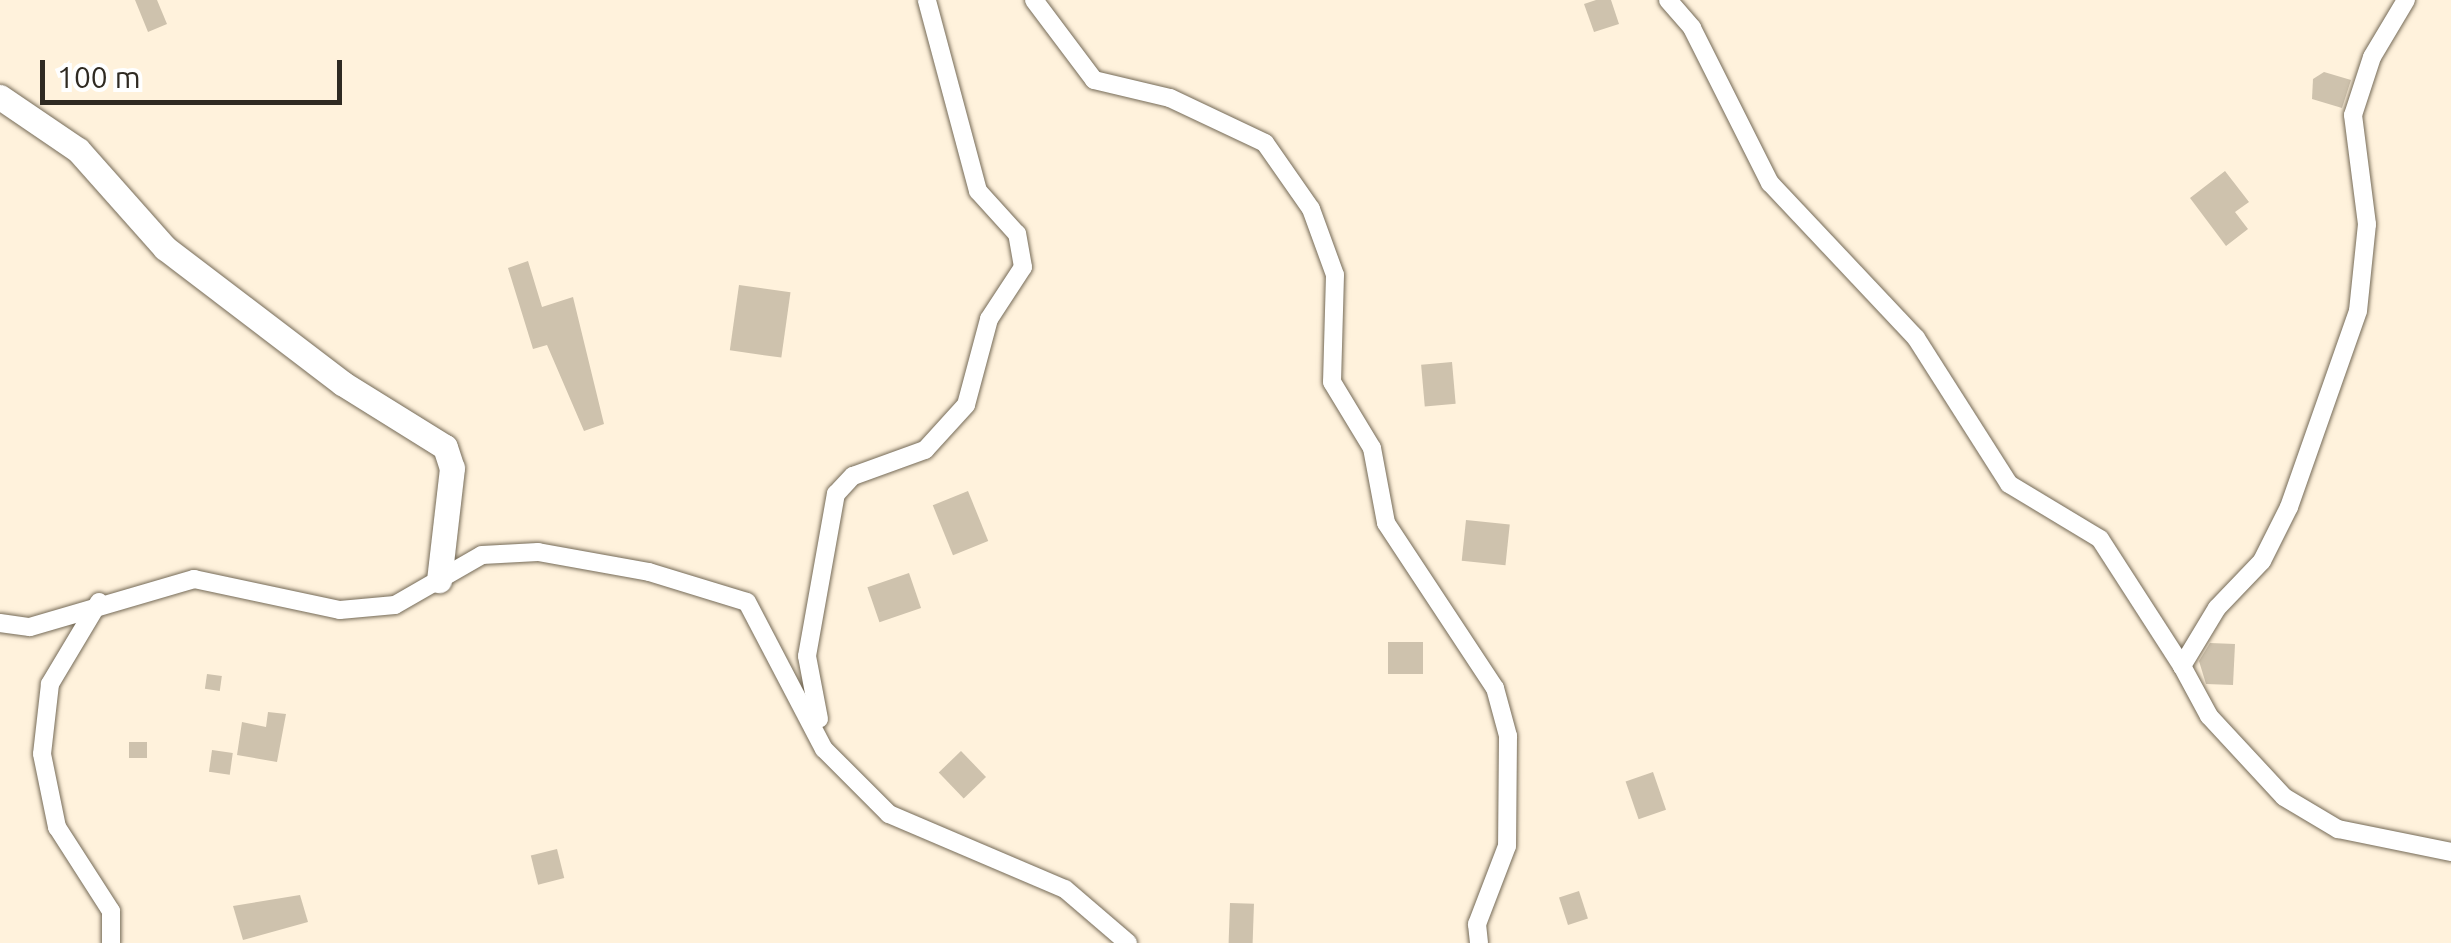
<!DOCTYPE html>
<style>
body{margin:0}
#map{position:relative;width:2451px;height:943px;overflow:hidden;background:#fff2dc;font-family:Ubuntu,sans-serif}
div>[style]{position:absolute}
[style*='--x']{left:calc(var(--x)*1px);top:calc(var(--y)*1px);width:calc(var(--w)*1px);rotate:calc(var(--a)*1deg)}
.building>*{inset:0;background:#cec2ad;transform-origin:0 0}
.roads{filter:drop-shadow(0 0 2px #756a57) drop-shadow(0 0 2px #756a57)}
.street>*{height:18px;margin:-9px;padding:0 9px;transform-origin:9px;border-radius:9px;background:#fff}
.secondary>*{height:25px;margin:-12.5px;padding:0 12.5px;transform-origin:12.5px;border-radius:12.5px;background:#fff}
span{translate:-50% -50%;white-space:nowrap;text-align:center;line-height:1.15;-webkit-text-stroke:8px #fff;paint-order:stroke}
.scale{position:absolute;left:40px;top:60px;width:302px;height:45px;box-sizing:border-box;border:5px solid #2f2a22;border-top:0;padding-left:12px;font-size:30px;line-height:35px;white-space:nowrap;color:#2f2a22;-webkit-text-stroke:8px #fff;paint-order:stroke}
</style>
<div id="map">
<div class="building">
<div style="clip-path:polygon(135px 0,157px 0,167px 24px,148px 32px)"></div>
<div style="clip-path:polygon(1596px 0,1611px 0,1619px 24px,1594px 32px,1584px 4px)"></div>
<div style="clip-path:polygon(2324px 72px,2351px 80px,2342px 108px,2312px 99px,2313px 79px)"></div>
<div style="clip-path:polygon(2225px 171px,2249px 202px,2235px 212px,2248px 229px,2226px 246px,2190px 198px)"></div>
<div style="clip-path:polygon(528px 261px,542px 307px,573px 297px,604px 424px,584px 431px,547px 345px,533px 349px,508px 268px)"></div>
<div style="left:739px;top:285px;width:52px;height:66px;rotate:8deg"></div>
<div style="left:1452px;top:362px;width:42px;height:31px;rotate:85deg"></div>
<div style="left:968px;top:491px;width:54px;height:38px;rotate:68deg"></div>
<div style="left:1466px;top:520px;width:44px;height:41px;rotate:6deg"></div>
<div style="left:909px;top:573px;width:37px;height:44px;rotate:71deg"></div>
<div style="left:1388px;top:642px;width:35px;height:32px"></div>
<div style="clip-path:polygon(2210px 643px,2235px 644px,2233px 685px,2206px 684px,2199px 661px)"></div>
<div style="left:207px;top:674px;width:15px;height:15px;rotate:8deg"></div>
<div style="clip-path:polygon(268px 712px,286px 714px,277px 762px,237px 755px,242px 722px,266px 727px)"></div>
<div style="left:129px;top:742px;width:18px;height:16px"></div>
<div style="left:212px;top:750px;width:21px;height:22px;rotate:8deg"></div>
<div style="left:961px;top:751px;width:36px;height:31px;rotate:46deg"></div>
<div style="left:1653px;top:772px;width:40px;height:29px;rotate:71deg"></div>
<div style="left:557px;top:849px;width:30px;height:27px;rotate:76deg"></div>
<div style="left:1579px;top:891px;width:29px;height:21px;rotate:72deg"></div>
<div style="clip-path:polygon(300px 895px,308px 922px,243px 940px,233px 906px)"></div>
<div style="left:1230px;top:903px;width:24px;height:40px;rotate:2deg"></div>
</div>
<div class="roads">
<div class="street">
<div style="--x:1034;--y:0;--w:100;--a:53.1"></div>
<div style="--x:1094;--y:80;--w:78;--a:13.3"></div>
<div style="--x:1170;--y:98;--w:105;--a:25.3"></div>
<div style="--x:1265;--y:143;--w:80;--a:55.1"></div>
<div style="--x:1311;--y:209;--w:70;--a:70"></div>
<div style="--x:1335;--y:275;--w:107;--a:91.6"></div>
<div style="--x:1332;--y:382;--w:77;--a:58.8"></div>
<div style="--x:1372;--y:448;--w:76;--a:79.4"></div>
<div style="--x:1386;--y:523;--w:198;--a:56.6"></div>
<div style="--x:1495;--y:688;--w:50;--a:74.8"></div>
<div style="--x:1508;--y:736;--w:110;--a:90.5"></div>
<div style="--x:1507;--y:846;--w:84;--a:111"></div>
<div style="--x:1477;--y:924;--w:19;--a:84"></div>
<div style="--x:1668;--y:0;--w:37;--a:49"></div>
<div style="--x:1692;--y:28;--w:174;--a:63.3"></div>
<div style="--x:1770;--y:183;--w:213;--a:46.7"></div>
<div style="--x:1916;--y:338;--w:173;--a:57.5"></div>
<div style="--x:2009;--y:484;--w:106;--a:31.1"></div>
<div style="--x:2100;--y:539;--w:151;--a:57.2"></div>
<div style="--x:2406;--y:0;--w:66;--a:120.8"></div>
<div style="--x:2372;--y:57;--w:61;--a:108.1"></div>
<div style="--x:2353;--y:115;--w:110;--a:82.7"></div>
<div style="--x:2367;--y:224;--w:87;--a:95.9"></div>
<div style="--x:2358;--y:311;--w:208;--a:109.4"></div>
<div style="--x:2289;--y:507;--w:60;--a:116.6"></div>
<div style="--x:2262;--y:561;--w:65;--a:133.8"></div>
<div style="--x:2217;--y:608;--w:68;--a:121.1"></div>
<div style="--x:2182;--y:666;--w:57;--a:61.6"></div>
<div style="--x:2209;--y:716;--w:110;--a:47.2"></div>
<div style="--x:2284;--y:797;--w:63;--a:30.7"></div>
<div style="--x:2338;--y:829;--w:115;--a:11.5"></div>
<div style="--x:99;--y:602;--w:96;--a:120.9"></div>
<div style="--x:50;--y:684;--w:70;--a:96.5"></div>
<div style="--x:42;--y:754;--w:75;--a:78.4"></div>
<div style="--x:57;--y:827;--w:100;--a:57.3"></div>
<div style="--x:111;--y:911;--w:32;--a:90"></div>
<div style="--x:0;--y:623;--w:30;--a:8"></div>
<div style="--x:30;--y:627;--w:171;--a:-16.3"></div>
<div style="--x:194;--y:579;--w:149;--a:12"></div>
<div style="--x:340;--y:610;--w:55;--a:-5.2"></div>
<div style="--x:395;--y:605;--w:100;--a:-29.9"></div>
<div style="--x:482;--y:555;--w:56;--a:-3.1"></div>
<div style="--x:538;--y:552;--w:113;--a:10.2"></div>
<div style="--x:649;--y:572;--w:102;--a:17"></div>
<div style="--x:747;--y:602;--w:166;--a:62.4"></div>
<div style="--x:824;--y:749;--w:92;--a:45"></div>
<div style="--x:889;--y:814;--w:191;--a:23.1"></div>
<div style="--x:1065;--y:889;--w:83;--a:40.6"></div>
<div style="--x:819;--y:719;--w:64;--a:-100.8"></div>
<div style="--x:807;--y:656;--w:165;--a:-79.9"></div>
<div style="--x:836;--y:494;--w:25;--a:-47"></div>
<div style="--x:853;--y:476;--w:77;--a:-19.9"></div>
<div style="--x:925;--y:450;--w:61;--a:-47.7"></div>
<div style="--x:966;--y:405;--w:89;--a:-75"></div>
<div style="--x:989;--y:319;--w:62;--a:-56.8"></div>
<div style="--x:1023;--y:267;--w:34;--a:-100"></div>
<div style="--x:1017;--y:234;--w:58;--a:-132.2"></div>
<div style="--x:978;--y:191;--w:198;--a:-105"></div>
</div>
<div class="secondary">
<div style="--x:0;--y:97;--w:94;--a:34.2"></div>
<div style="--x:78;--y:150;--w:131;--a:48.4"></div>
<div style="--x:165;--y:248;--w:223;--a:37.3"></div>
<div style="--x:342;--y:383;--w:121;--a:31.9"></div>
<div style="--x:445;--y:447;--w:22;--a:72"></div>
<div style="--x:452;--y:468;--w:113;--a:96.6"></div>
</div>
</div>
<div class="scale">100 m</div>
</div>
